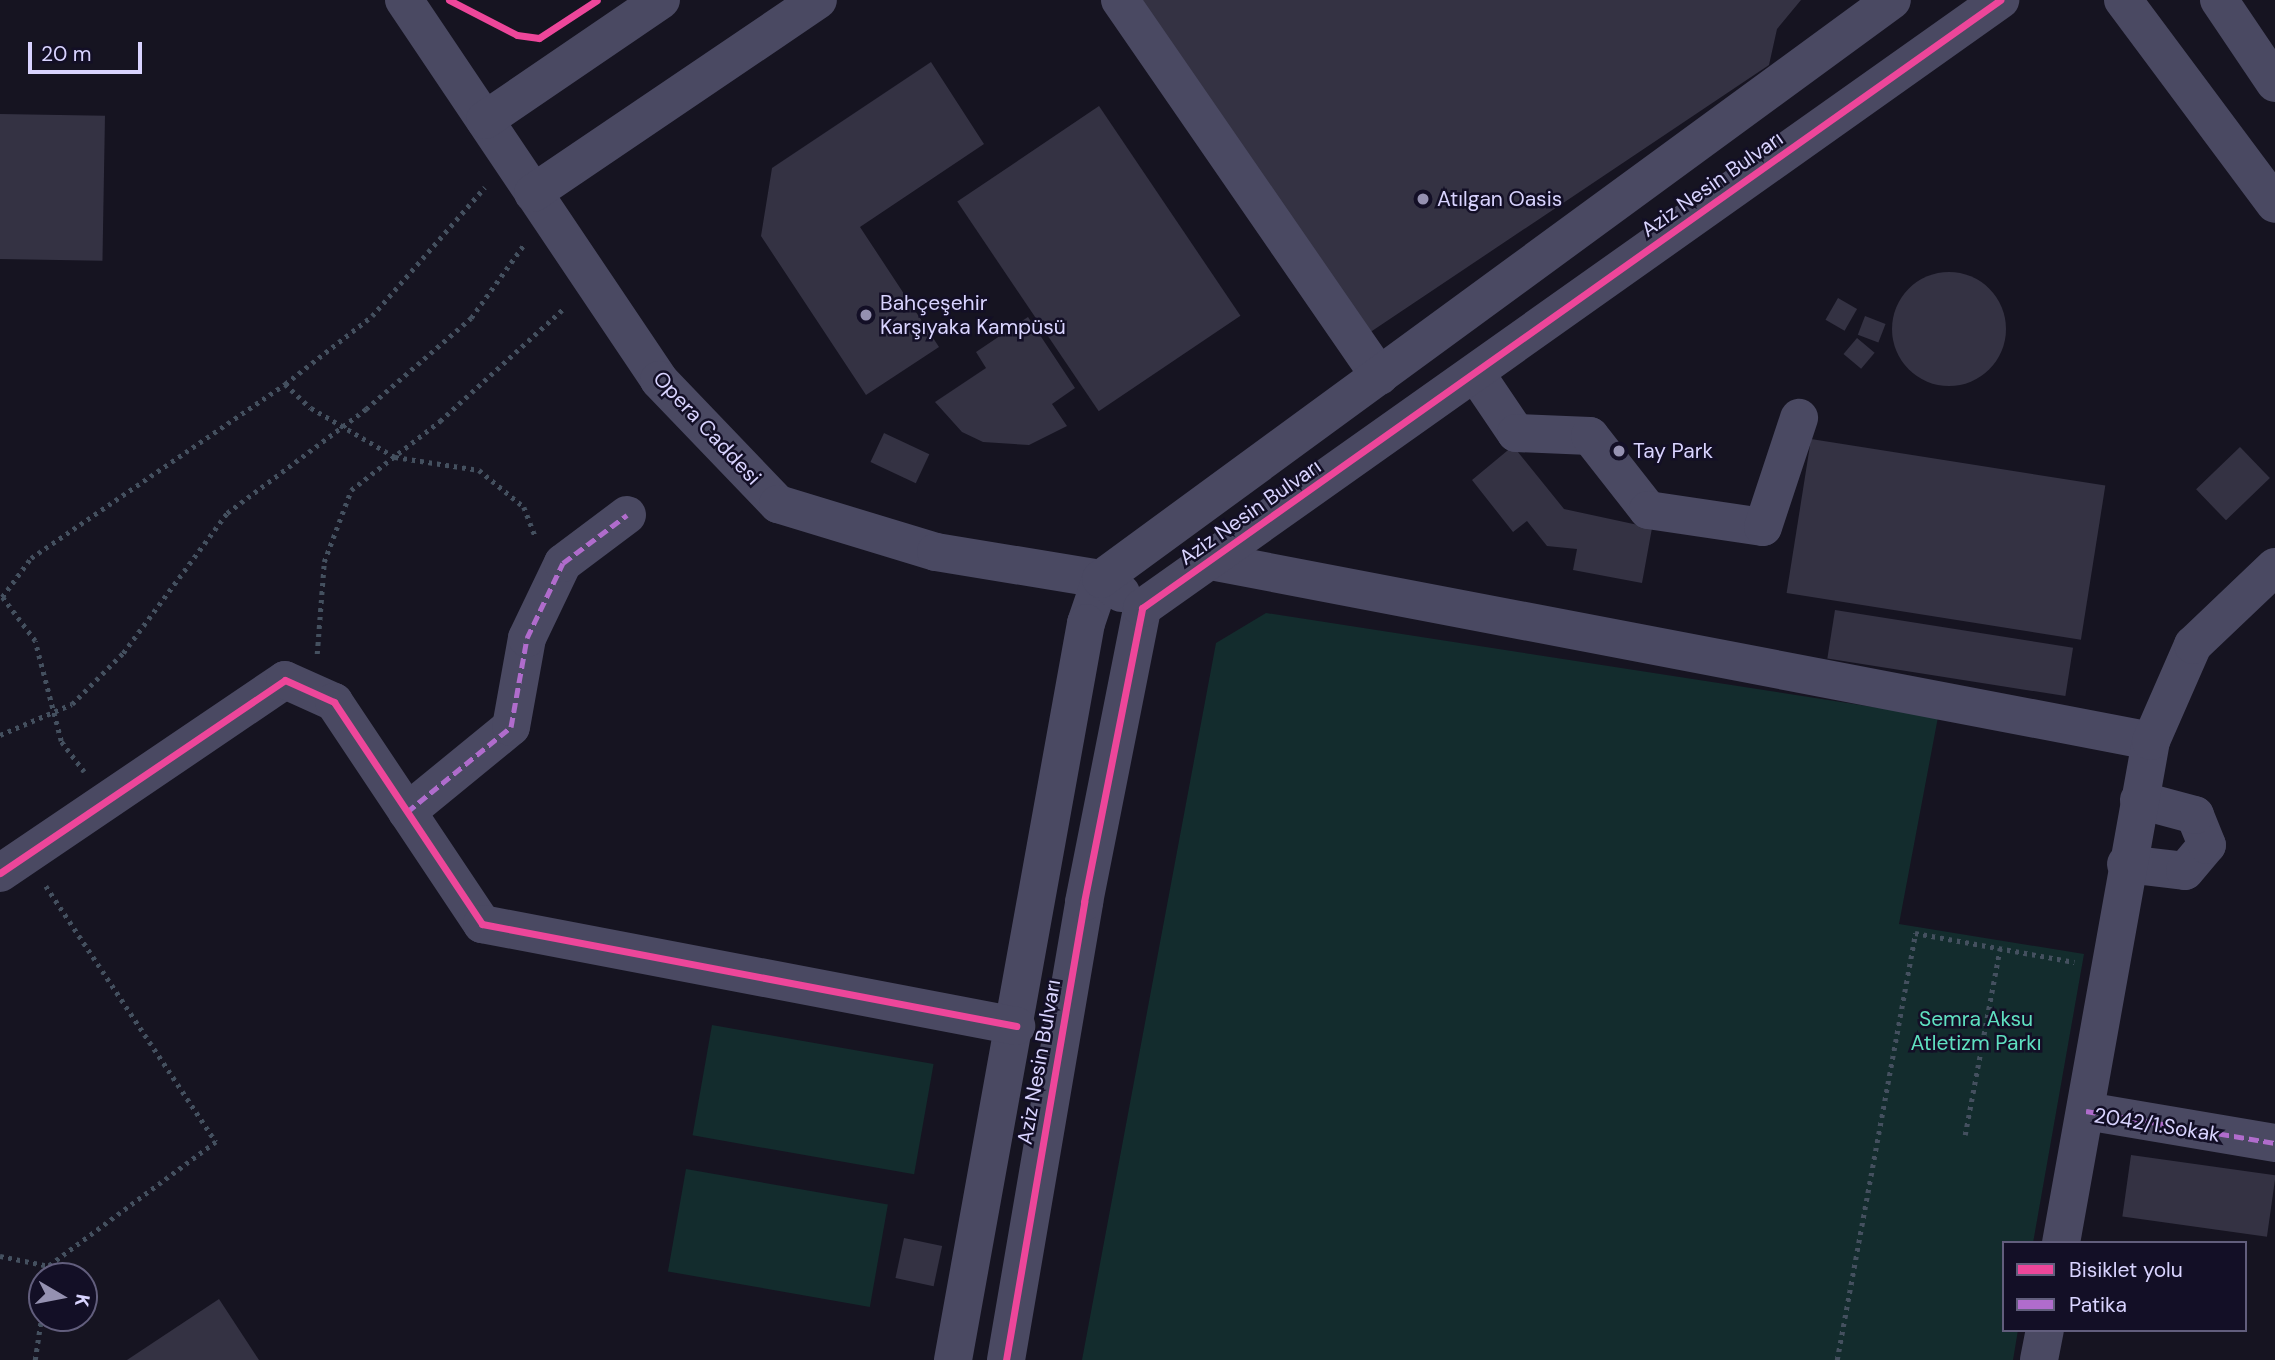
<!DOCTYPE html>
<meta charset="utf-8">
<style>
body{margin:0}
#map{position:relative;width:2275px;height:1360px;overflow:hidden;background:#161421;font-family:"DM Sans",sans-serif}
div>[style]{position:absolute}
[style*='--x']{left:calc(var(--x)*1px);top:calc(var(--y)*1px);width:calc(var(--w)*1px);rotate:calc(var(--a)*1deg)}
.green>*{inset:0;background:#132c2d;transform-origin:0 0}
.building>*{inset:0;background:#343243;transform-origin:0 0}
.round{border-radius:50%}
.path>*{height:4.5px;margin-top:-2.25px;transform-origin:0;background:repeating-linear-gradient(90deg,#44505f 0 3.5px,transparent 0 8.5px)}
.minor>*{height:38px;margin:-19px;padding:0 19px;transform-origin:19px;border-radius:19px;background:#4a4962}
.quiet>*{height:5px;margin-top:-2.5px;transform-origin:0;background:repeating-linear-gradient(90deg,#b06ccc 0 10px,transparent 0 15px)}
.cycleway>*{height:7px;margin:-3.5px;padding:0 3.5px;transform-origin:3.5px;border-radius:3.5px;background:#ed469a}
.dots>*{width:19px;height:19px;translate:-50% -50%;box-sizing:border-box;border:4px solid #130f26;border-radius:50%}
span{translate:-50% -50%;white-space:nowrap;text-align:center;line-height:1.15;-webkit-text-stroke:5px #130f26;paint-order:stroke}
.street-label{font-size:21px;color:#d9d4ff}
.poi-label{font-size:21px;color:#d9d4ff}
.left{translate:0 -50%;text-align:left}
.park-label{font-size:21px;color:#5fe0c0}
.legend{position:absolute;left:2002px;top:1241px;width:245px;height:91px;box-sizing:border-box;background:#130f26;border:2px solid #625e7d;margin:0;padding:9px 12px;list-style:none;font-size:21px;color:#d9d4ff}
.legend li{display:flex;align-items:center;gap:14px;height:35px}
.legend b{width:35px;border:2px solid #625e7d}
.north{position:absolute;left:28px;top:1262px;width:70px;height:70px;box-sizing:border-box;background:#130f26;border:2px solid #625e7d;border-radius:50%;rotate:100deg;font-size:19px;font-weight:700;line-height:28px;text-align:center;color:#d9d4ff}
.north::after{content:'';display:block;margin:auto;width:24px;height:32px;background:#9591b1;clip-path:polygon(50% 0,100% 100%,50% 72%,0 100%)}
.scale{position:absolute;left:28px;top:42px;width:114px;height:32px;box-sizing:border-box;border:4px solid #d9d4ff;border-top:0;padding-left:9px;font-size:21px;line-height:24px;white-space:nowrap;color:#d9d4ff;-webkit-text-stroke:5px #130f26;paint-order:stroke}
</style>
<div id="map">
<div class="green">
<div style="clip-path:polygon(1266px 613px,1938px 717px,1899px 924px,2084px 954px,2033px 1243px,2004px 1243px,2004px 1330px,2018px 1330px,2013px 1360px,1082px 1360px,1216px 643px)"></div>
<div style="left:712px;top:1025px;width:225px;height:112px;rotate:10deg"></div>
<div style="left:686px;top:1169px;width:205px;height:104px;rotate:10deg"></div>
</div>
<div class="building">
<div style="clip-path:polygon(1142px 0,1801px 0,1777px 29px,1769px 65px,1369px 333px)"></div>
<div style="clip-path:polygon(931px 62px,984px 144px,860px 227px,939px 347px,866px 395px,761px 236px,772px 168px)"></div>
<div style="left:1099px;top:106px;width:253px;height:171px;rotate:56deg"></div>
<div style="left:0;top:114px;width:105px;height:145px;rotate:1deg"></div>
<div class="round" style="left:1892px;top:272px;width:114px;height:114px"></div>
<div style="left:1838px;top:298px;width:22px;height:25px;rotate:30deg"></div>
<div style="left:1865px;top:316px;width:22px;height:20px;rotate:21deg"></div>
<div style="clip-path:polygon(1028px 317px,1075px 388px,1052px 404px,1067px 426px,1029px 445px,983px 442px,962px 432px,935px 402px,986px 368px,976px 352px)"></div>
<div style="left:1857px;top:338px;width:23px;height:21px;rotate:40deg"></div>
<div style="left:884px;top:433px;width:50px;height:32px;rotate:25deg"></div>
<div style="left:1811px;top:439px;width:298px;height:156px;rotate:9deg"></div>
<div style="clip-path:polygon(1513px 446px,1564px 509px,1652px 528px,1642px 583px,1573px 570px,1577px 549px,1547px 546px,1527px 521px,1513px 532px,1472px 480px)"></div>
<div style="left:2240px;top:447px;width:43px;height:61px;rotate:46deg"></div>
<div style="left:1835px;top:610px;width:241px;height:49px;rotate:9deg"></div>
<div style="left:2131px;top:1155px;width:146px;height:62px;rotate:8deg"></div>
<div style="left:904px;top:1238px;width:39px;height:41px;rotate:12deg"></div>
<div style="clip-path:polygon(219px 1299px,259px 1360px,127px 1360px)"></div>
</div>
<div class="path">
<div style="--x:285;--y:384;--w:110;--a:-38"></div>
<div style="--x:372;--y:316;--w:171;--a:-48.8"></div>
<div style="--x:317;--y:654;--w:92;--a:-85.6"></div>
<div style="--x:324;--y:562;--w:77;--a:-69.4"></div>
<div style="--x:351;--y:490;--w:113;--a:-37.8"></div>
<div style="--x:440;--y:421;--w:168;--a:-42.3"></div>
<div style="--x:0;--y:735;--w:78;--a:-23.3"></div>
<div style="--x:72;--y:704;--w:72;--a:-45"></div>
<div style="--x:123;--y:653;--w:174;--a:-53.4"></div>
<div style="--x:227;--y:513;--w:174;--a:-36.8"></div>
<div style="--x:366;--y:409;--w:139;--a:-40.9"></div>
<div style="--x:471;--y:318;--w:89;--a:-54.2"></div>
<div style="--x:84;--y:772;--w:39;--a:-127"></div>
<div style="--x:61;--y:741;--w:103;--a:-104.6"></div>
<div style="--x:35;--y:641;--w:55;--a:-126.9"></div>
<div style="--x:2;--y:597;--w:49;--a:-53.4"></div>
<div style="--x:31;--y:558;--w:308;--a:-34.4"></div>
<div style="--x:285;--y:384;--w:35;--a:43"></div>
<div style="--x:311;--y:408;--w:97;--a:30.3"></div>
<div style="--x:395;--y:457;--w:85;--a:8.8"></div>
<div style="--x:479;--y:470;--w:58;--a:39.4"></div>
<div style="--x:524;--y:507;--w:33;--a:69"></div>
<div style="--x:46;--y:886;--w:307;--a:56.4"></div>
<div style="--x:216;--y:1142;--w:208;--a:143.4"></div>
<div style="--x:49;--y:1266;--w:10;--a:96"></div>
<div style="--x:1965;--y:1135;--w:190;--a:-79.4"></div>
<div style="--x:0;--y:1256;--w:50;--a:11.5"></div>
<div style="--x:35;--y:1360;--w:48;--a:-81.5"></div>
<div style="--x:1837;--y:1360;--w:434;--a:-79.6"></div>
<div style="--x:1915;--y:933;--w:162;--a:10.3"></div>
</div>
<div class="minor">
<div style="--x:404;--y:0;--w:458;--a:56.1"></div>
<div style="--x:659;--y:380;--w:172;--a:46.2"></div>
<div style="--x:778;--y:504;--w:165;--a:16.9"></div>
<div style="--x:936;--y:552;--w:167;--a:9.3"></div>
<div style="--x:1101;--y:579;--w:46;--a:108.8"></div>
<div style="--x:1086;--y:623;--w:749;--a:100.23"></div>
<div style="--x:1120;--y:0;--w:457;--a:55.4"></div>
<div style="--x:2123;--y:0;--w:254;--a:53.3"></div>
<div style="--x:2219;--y:0;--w:100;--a:56"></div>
<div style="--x:485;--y:120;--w:213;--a:-34.3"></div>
<div style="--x:533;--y:193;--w:344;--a:-34.1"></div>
<div style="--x:1476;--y:374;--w:71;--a:55.9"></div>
<div style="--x:1516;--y:433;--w:74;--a:2.3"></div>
<div style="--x:1590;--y:436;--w:94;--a:51.9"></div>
<div style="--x:1648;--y:510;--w:116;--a:8.4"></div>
<div style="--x:1763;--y:527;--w:115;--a:-71.7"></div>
<div style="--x:1211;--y:561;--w:957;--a:10.84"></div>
<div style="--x:1121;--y:593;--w:24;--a:-145"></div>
<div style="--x:1101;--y:579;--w:980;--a:-36.2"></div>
<div style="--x:407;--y:812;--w:134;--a:-39.3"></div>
<div style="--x:511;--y:727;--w:90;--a:-79.8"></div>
<div style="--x:527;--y:638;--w:83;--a:-64.4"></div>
<div style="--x:563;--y:563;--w:80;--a:-36.9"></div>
<div style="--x:2126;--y:864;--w:59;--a:6.8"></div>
<div style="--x:2185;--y:871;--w:34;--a:-50"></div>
<div style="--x:2207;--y:845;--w:32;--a:-112"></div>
<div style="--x:2195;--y:815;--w:58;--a:-165"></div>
<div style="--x:0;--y:873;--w:344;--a:-34.1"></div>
<div style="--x:285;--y:680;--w:54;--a:24.2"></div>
<div style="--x:334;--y:702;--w:267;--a:56.3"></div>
<div style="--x:482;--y:924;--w:544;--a:10.81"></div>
<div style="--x:2086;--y:1111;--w:192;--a:9.6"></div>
<div style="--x:2061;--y:1243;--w:510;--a:-79.84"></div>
<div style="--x:2151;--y:741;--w:105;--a:-66.4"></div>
<div style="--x:2193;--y:645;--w:113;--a:-43.6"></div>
<div style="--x:1006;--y:1360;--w:465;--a:-80.3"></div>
<div style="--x:1084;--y:902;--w:300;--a:-78.8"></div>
<div style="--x:1142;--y:608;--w:1052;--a:-35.32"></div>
<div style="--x:2039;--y:1360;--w:31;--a:-79"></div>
</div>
<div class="quiet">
<div style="--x:407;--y:812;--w:134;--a:-39.3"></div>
<div style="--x:511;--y:727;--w:90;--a:-79.8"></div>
<div style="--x:527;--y:638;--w:83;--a:-64.4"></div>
<div style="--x:563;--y:563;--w:80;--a:-36.9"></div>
<div style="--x:2086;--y:1111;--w:192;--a:9.6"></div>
</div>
<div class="cycleway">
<div style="--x:449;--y:0;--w:76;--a:27.2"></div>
<div style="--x:517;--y:35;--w:22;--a:8"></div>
<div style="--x:539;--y:38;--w:69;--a:-33.2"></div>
<div style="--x:0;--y:873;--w:344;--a:-34.1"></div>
<div style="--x:285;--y:680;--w:54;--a:24.2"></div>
<div style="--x:334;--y:702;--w:267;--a:56.3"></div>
<div style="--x:482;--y:924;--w:544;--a:10.81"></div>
<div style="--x:1006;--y:1360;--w:465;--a:-80.3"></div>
<div style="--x:1084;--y:902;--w:300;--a:-78.8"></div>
<div style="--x:1142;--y:608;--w:1052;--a:-35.32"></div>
</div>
<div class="dots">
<div style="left:1423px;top:199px;background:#9591b1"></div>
<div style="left:866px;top:315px;background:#9591b1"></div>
<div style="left:1619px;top:451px;background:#9591b1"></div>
</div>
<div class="street-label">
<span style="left:1712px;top:184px;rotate:-35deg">Aziz Nesin Bulvarı</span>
<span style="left:707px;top:428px;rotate:47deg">Opera Caddesi</span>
<span style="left:1250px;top:512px;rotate:-35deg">Aziz Nesin Bulvarı</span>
<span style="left:1039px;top:1062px;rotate:-80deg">Aziz Nesin Bulvarı</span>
<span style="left:2157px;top:1125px;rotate:9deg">2042/1.Sokak</span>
</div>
<div class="poi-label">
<span class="left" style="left:1437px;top:199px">Atılgan Oasis</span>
<span class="left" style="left:880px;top:315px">Bahçeşehir<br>Karşıyaka Kampüsü</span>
<span class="left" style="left:1633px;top:451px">Tay Park</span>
</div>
<div class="park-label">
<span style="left:1976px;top:1031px">Semra Aksu<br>Atletizm Parkı</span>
</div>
<ul class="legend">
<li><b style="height:9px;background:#ed469a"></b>Bisiklet yolu</li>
<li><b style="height:9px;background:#b06ccc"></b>Patika</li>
</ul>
<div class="north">K</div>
<div class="scale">20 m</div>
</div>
